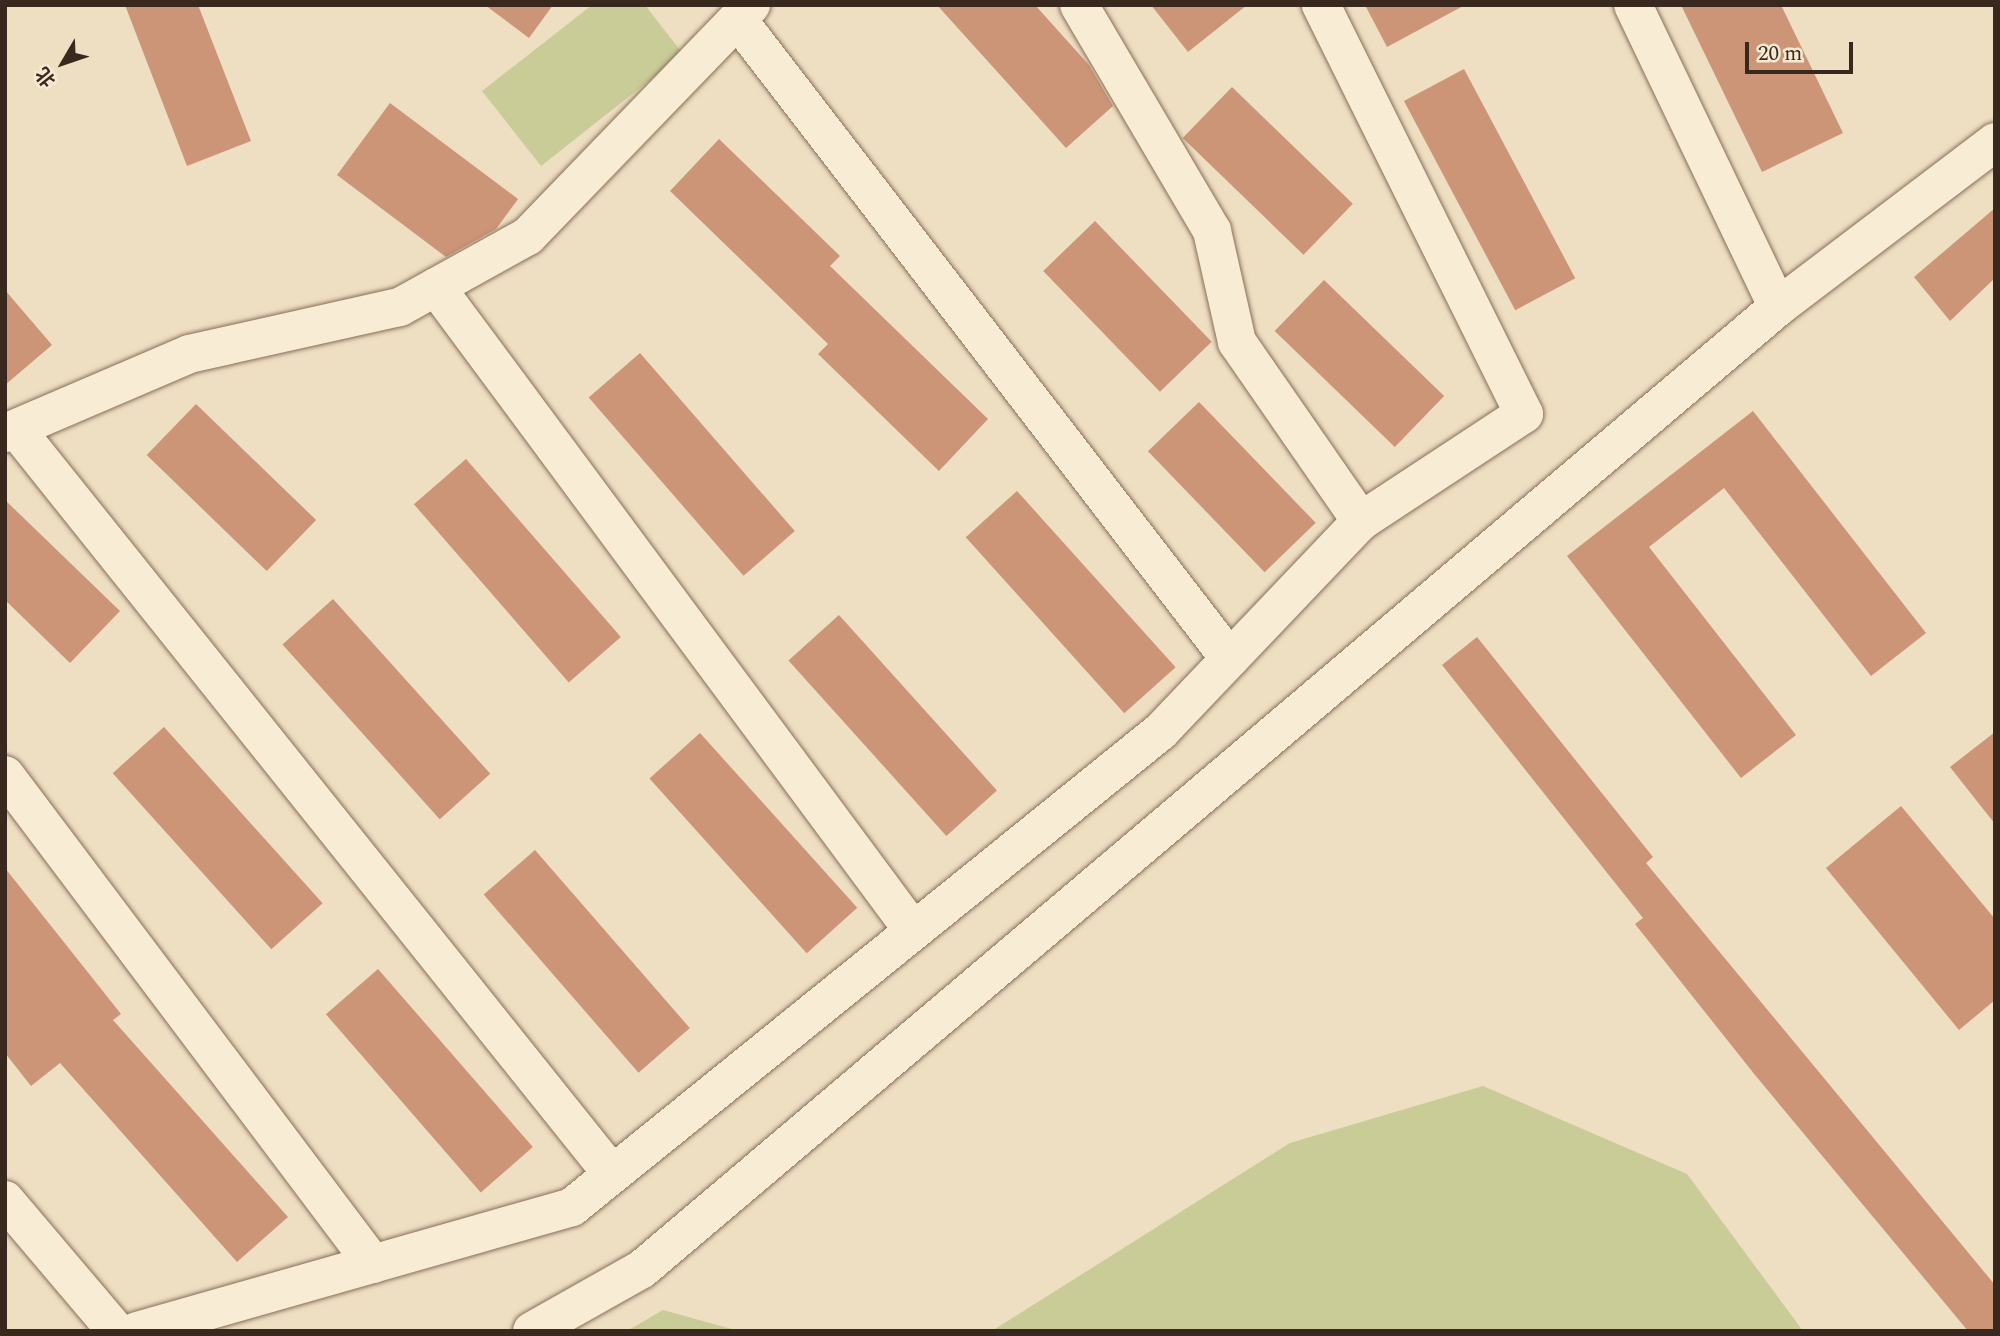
<!DOCTYPE html>
<meta charset="utf-8">
<style>
body{margin:0}
#map{position:relative;width:2000px;height:1336px;overflow:hidden;background:#eedec2;font-family:Spectral,"Noto Sans SC",serif}
div>[style]{position:absolute}
[style*='--x']{left:calc(var(--x)*1px);top:calc(var(--y)*1px);width:calc(var(--w)*1px);rotate:calc(var(--a)*1deg)}
.green>*{inset:0;background:#c9cc96}
.building>*{inset:0;background:#cd9577;transform-origin:0 0}
.roads{filter:drop-shadow(0 0 2px #886f59) drop-shadow(0 0 2px #886f59)}
.minor>*{height:38px;margin:-19px;padding:0 19px;transform-origin:19px;border-radius:19px;background:#f9ecd5}
span{translate:-50% -50%;white-space:nowrap;text-align:center;line-height:1.15;-webkit-text-stroke:6px #f6e9d1;paint-order:stroke}
.frame{position:absolute;inset:0;border:7px solid #38281d;pointer-events:none}
.north{position:absolute;left:28px;top:28px;width:70px;height:70px;-webkit-text-stroke:5px #f6e9d1;paint-order:stroke;rotate:231deg;font-size:19px;font-weight:700;line-height:28px;text-align:center;color:#38281d}
.north::after{content:'';display:block;margin:auto;width:24px;height:32px;background:#38281d;clip-path:polygon(50% 0,100% 100%,50% 72%,0 100%)}
.scale{position:absolute;left:1745px;top:42px;width:108px;height:32px;box-sizing:border-box;border:4px solid #38281d;border-top:0;padding-left:9px;font-size:21px;line-height:24px;white-space:nowrap;color:#38281d;-webkit-text-stroke:5px #f6e9d1;paint-order:stroke}
</style>
<div id="map">
<div class="green">
<div style="clip-path:polygon(592px 5px,645px 5px,683px 54px,541px 166px,482px 91px)"></div>
<div style="clip-path:polygon(1483px 1086px,1687px 1174px,1803px 1331px,992px 1331px,1290px 1143px)"></div>
<div style="clip-path:polygon(663px 1310px,739px 1331px,627px 1331px)"></div>
</div>
<div class="building">
<div style="clip-path:polygon(125px 5px,198px 5px,251px 141px,187px 166px)"></div>
<div style="clip-path:polygon(485px 5px,553px 5px,529px 38px)"></div>
<div style="clip-path:polygon(937px 5px,1035px 5px,1089px 65px,1113px 106px,1066px 148px)"></div>
<div style="clip-path:polygon(1151px 5px,1247px 5px,1188px 52px)"></div>
<div style="clip-path:polygon(1365px 5px,1465px 5px,1387px 47px)"></div>
<div style="clip-path:polygon(1681px 5px,1781px 5px,1843px 133px,1762px 172px)"></div>
<div style="left:1464px;top:69px;width:237px;height:68px;rotate:62deg"></div>
<div style="left:1232px;top:87px;width:168px;height:71px;rotate:44deg"></div>
<div style="clip-path:polygon(390px 103px,518px 199px,496px 229px,446px 257px,337px 175px)"></div>
<div style="clip-path:polygon(719px 139px,840px 256px,830px 266px,988px 419px,939px 471px,818px 354px,828px 344px,670px 191px)"></div>
<div style="clip-path:polygon(1995px 208px,1995px 278px,1950px 321px,1914px 277px)"></div>
<div style="left:1095px;top:221px;width:168px;height:72px;rotate:46deg"></div>
<div style="left:1324px;top:280px;width:167px;height:71px;rotate:44deg"></div>
<div style="clip-path:polygon(5px 290px,52px 345px,5px 385px)"></div>
<div style="left:640px;top:353px;width:236px;height:68px;rotate:49deg"></div>
<div style="left:1199px;top:402px;width:168px;height:71px;rotate:46deg"></div>
<div style="left:196px;top:404px;width:167px;height:71px;rotate:44deg"></div>
<div style="clip-path:polygon(1753px 411px,1926px 633px,1871px 676px,1724px 488px,1649px 547px,1796px 735px,1741px 778px,1567px 556px)"></div>
<div style="left:466px;top:459px;width:236px;height:69px;rotate:49deg"></div>
<div style="left:1017px;top:491px;width:237px;height:69px;rotate:48deg"></div>
<div style="clip-path:polygon(5px 500px,120px 611px,70px 663px,5px 600px)"></div>
<div style="left:333px;top:599px;width:235px;height:68px;rotate:48deg"></div>
<div style="left:839px;top:615px;width:236px;height:68px;rotate:48deg"></div>
<div style="clip-path:polygon(1477px 637px,1653px 857px,1646px 863px,1995px 1285px,1995px 1331px,1968px 1331px,1755px 1075px,1635px 924px,1643px 918px,1442px 665px)"></div>
<div style="left:164px;top:727px;width:237px;height:69px;rotate:48deg"></div>
<div style="clip-path:polygon(1995px 732px,1995px 824px,1950px 767px)"></div>
<div style="left:700px;top:733px;width:235px;height:68px;rotate:48deg"></div>
<div style="clip-path:polygon(1901px 806px,1995px 919px,1995px 1000px,1959px 1030px,1826px 868px)"></div>
<div style="left:535px;top:850px;width:236px;height:68px;rotate:49deg"></div>
<div style="clip-path:polygon(5px 868px,121px 1014px,113px 1020px,288px 1217px,237px 1262px,60px 1063px,31px 1086px,5px 1053px)"></div>
<div style="left:378px;top:969px;width:236px;height:69px;rotate:49deg"></div>
</div>
<div class="roads">
<div class="minor">
<div style="--x:1079;--y:5;--w:262;--a:59.5"></div>
<div style="--x:1212;--y:231;--w:114;--a:77.3"></div>
<div style="--x:1237;--y:342;--w:218;--a:55.3"></div>
<div style="--x:1633;--y:5;--w:335;--a:64.4"></div>
<div style="--x:1778;--y:307;--w:273;--a:-37.2"></div>
<div style="--x:738;--y:20;--w:806;--a:52.41"></div>
<div style="--x:436;--y:287;--w:799;--a:53.45"></div>
<div style="--x:16;--y:429;--w:954;--a:51.34"></div>
<div style="--x:5;--y:433;--w:200;--a:-23.2"></div>
<div style="--x:189;--y:354;--w:216;--a:-12.6"></div>
<div style="--x:400;--y:307;--w:146;--a:-29"></div>
<div style="--x:528;--y:236;--w:321;--a:-46"></div>
<div style="--x:5;--y:775;--w:612;--a:53.04"></div>
<div style="--x:5;--y:1200;--w:172;--a:49.7"></div>
<div style="--x:137;--y:1331;--w:452;--a:-15.9"></div>
<div style="--x:572;--y:1207;--w:757;--a:-38.94"></div>
<div style="--x:1161;--y:731;--w:290;--a:-46.4"></div>
<div style="--x:1361;--y:521;--w:195;--a:-33.3"></div>
<div style="--x:1524;--y:414;--w:457;--a:-116.4"></div>
<div style="--x:532;--y:1331;--w:126;--a:-29.4"></div>
<div style="--x:642;--y:1269;--w:1489;--a:-40.26"></div>
</div>
</div>
<div class="frame"></div>
<div class="north">北</div>
<div class="scale">20 m</div>
</div>
